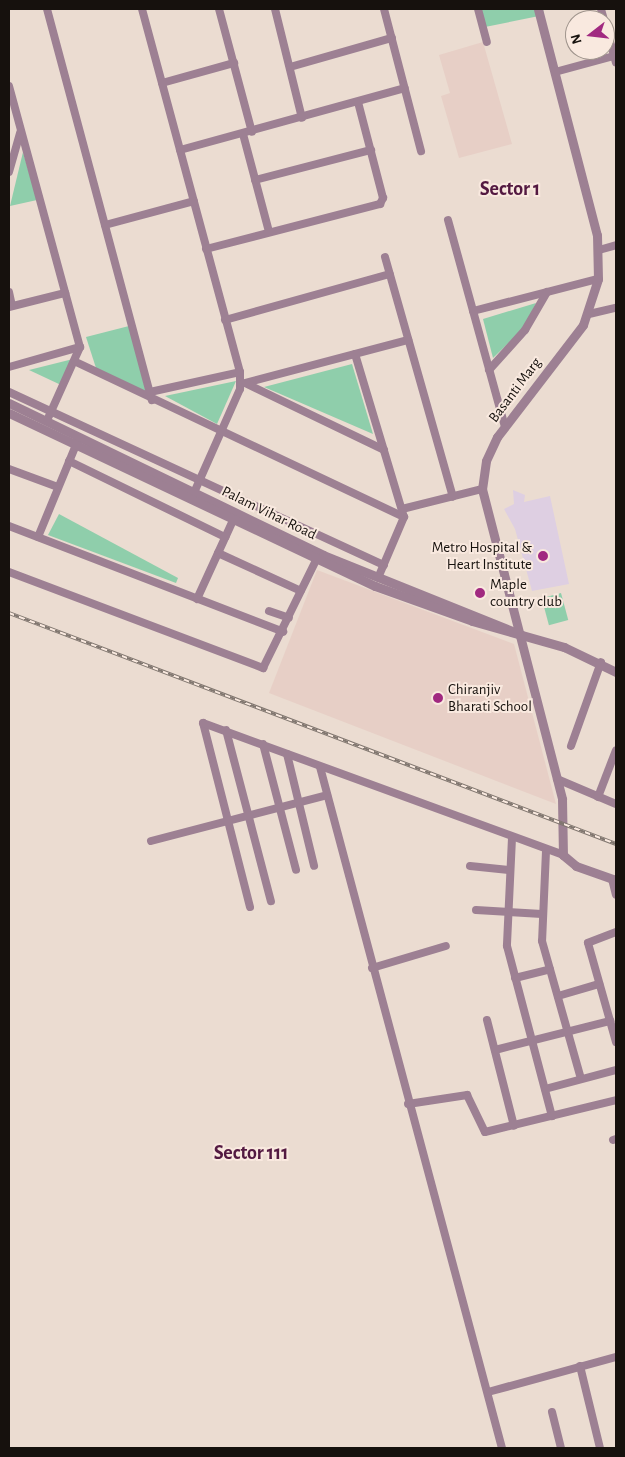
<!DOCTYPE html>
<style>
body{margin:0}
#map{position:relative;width:625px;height:1457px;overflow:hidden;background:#ebdcd1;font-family:"Alegreya Sans",sans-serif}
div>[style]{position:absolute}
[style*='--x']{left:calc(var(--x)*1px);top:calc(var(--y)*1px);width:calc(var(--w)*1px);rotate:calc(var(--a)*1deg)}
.education>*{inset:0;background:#e7cfc6}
.medical>*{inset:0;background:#decfe2}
.green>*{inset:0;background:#8fceab;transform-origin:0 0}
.minor>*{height:8px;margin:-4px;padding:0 4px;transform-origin:4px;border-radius:4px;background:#9d8093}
.tertiary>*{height:9px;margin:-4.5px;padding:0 4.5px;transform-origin:4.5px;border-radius:4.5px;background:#9d8093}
.rail>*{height:4px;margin-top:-2px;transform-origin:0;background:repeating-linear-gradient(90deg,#f9e9df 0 5.5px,#80766f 0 11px);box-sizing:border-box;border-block:1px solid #80766f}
.dots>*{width:14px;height:14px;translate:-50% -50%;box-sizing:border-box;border:2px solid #f9e9df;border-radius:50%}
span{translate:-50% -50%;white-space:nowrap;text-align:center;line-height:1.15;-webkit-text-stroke:4px #f9e9df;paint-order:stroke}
.street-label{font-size:15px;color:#16110d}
.poi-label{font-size:15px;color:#16110d}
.right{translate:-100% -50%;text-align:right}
.left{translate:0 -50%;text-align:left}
.district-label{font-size:20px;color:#531941;font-weight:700}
.frame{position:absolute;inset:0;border:10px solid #16110d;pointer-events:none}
.north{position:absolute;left:565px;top:10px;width:50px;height:50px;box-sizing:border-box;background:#f9e9df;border:1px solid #9e938b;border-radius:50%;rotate:254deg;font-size:14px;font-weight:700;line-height:20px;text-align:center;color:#16110d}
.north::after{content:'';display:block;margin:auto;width:18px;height:22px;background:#a12980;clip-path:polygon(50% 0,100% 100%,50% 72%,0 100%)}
</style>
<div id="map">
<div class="education">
<div style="clip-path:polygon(483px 42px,512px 144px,459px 158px,441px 96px,450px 93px,439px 55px)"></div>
<div style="clip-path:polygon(317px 570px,514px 644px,556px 804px,269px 693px)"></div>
</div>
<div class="medical">
<div style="clip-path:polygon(513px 490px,525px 495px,524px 502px,550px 496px,569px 584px,532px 591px,515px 529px,504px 509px,514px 504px)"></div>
</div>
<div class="green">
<div style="clip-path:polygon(479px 9px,543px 9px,544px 15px,485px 27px)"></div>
<div style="clip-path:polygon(23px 152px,37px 200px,10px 206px)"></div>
<div style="clip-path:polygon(536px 303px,524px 328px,493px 358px,483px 319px)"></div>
<div style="clip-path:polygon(129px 326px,146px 392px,96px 368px,86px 337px)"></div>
<div style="clip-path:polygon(73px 359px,61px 385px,29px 370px)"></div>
<div style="clip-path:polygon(352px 364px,373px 434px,264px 387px)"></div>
<div style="clip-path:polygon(236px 381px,217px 424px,165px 396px)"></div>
<div style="clip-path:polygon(59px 514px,178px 578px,176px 583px,48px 535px)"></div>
<div style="left:561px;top:593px;width:28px;height:20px;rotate:75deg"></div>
</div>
<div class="minor">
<div style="--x:47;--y:9;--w:405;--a:75"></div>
<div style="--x:142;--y:9;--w:376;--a:74.9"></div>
<div style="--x:240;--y:372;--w:17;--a:90"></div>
<div style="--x:240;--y:389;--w:114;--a:113.9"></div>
<div style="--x:219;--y:9;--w:127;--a:75"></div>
<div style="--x:275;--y:9;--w:112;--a:76.1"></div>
<div style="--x:384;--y:9;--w:147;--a:75.4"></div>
<div style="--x:478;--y:9;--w:34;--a:75"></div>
<div style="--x:601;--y:9;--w:11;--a:75"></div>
<div style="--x:605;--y:23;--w:41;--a:74.6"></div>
<div style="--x:290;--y:67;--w:106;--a:-15.9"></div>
<div style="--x:555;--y:72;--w:61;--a:-15.2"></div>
<div style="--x:162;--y:83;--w:75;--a:-15.5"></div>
<div style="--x:9;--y:86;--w:270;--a:74.8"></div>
<div style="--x:80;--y:347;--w:76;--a:114.2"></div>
<div style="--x:243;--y:134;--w:101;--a:75.1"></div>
<div style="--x:180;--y:150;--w:233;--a:-15.4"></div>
<div style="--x:9;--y:172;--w:41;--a:-74.2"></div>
<div style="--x:255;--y:180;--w:120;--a:-14.5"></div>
<div style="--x:448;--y:220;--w:212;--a:74.6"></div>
<div style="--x:105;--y:225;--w:92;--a:-15.1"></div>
<div style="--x:206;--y:249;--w:180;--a:-14.5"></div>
<div style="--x:380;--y:204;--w:7;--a:-63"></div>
<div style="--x:383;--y:198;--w:99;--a:-104.6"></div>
<div style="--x:599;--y:250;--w:18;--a:-16"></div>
<div style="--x:385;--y:257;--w:249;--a:74.2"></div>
<div style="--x:9;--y:292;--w:14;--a:78"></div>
<div style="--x:9;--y:307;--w:58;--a:-14"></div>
<div style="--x:473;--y:311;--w:129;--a:-14.4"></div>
<div style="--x:589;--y:314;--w:28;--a:-13"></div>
<div style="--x:225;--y:320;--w:171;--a:-15.6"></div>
<div style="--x:355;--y:354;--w:170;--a:73.3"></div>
<div style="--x:404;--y:517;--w:66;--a:113.1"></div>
<div style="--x:76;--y:362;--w:363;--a:25.3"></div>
<div style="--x:9;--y:367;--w:74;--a:-15.7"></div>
<div style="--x:489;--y:370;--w:54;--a:-48"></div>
<div style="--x:525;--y:330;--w:44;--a:-59.9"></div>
<div style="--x:241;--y:384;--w:173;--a:-14.8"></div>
<div style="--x:247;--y:384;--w:152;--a:25.7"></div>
<div style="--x:9;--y:392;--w:413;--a:24.8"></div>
<div style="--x:150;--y:392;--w:92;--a:-12.5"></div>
<div style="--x:69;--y:461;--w:174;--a:26"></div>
<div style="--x:9;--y:469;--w:52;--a:20.2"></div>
<div style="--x:402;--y:509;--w:82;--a:-14"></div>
<div style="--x:9;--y:526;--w:294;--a:21.1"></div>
<div style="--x:38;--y:537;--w:105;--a:-67.6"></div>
<div style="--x:218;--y:553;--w:91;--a:24.6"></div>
<div style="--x:9;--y:572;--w:272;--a:20.7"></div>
<div style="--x:263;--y:668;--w:127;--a:-63.8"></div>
<div style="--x:197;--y:599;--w:94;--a:-65.4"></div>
<div style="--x:269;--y:611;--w:21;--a:19"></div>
<div style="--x:226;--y:730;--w:177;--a:75.3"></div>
<div style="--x:263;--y:744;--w:130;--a:75.3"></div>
<div style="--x:571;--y:746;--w:89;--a:-70.3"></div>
<div style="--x:287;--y:754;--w:115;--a:76.4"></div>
<div style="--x:320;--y:767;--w:705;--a:75.04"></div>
<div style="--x:557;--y:779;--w:64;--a:23"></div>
<div style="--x:598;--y:797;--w:50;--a:-69"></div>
<div style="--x:512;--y:838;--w:108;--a:92.7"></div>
<div style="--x:507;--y:946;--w:176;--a:75.2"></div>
<div style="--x:151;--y:841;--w:182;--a:-14.6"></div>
<div style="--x:546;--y:851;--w:90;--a:92.5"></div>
<div style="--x:542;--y:941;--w:143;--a:74.2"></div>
<div style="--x:470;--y:866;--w:39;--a:6"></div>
<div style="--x:612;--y:879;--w:16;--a:76"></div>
<div style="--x:250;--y:907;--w:190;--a:-104.3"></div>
<div style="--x:203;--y:723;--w:383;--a:20.1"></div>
<div style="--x:476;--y:910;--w:66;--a:3.5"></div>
<div style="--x:616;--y:932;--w:30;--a:159"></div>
<div style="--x:588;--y:943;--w:103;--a:74.2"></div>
<div style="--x:372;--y:968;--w:77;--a:-16.6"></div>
<div style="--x:515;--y:978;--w:36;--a:-14"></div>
<div style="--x:558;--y:996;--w:43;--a:-16.3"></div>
<div style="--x:487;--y:1020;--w:109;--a:75.7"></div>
<div style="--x:495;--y:1050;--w:119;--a:-14.2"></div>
<div style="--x:545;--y:1089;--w:73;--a:-15"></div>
<div style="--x:408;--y:1104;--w:60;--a:-8.7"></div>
<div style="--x:467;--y:1095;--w:41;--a:64.1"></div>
<div style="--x:485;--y:1132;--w:135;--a:-13.7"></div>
<div style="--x:613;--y:1140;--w:3;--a:-18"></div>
<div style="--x:580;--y:1366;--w:84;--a:76.3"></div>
<div style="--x:488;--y:1392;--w:133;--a:-15.3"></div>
<div style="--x:552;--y:1412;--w:37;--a:76"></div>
</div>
<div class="tertiary">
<div style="--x:538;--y:9;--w:234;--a:75.4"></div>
<div style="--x:597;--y:235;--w:44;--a:88.7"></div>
<div style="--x:598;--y:279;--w:48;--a:108.1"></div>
<div style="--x:583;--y:325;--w:141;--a:127.5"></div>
<div style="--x:497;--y:437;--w:26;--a:115"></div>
<div style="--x:486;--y:461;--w:28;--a:98"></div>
<div style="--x:482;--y:489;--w:320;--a:75.5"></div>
<div style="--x:562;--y:799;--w:56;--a:89"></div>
<div style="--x:563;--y:855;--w:17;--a:40"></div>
<div style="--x:576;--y:866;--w:42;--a:19.3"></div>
<div style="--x:9;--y:403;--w:349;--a:25.8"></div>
<div style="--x:323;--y:555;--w:214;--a:21.9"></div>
<div style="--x:9;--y:413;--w:405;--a:25.3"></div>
<div style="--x:375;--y:586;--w:103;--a:19.8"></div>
<div style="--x:472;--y:621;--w:96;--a:15.8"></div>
<div style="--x:564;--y:647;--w:58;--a:25.7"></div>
</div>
<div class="rail">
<div style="--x:9;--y:613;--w:649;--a:20.83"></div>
</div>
<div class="dots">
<div style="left:543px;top:556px;background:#a12980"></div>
<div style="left:480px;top:593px;background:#a12980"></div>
<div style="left:438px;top:698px;background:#a12980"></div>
</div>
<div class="street-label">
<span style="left:515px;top:390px;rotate:-53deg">Basanti Marg</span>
<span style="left:269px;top:513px;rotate:26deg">Palam Vihar Road</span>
</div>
<div class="poi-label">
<span class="right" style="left:532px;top:556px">Metro Hospital &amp;<br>Heart Institute</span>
<span class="left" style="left:490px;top:593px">Maple<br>country club</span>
<span class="left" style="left:448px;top:698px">Chiranjiv<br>Bharati School</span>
</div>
<div class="district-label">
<span style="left:510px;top:189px">Sector 1</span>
<span style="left:251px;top:1153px">Sector 111</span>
</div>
<div class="frame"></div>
<div class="north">N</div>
</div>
